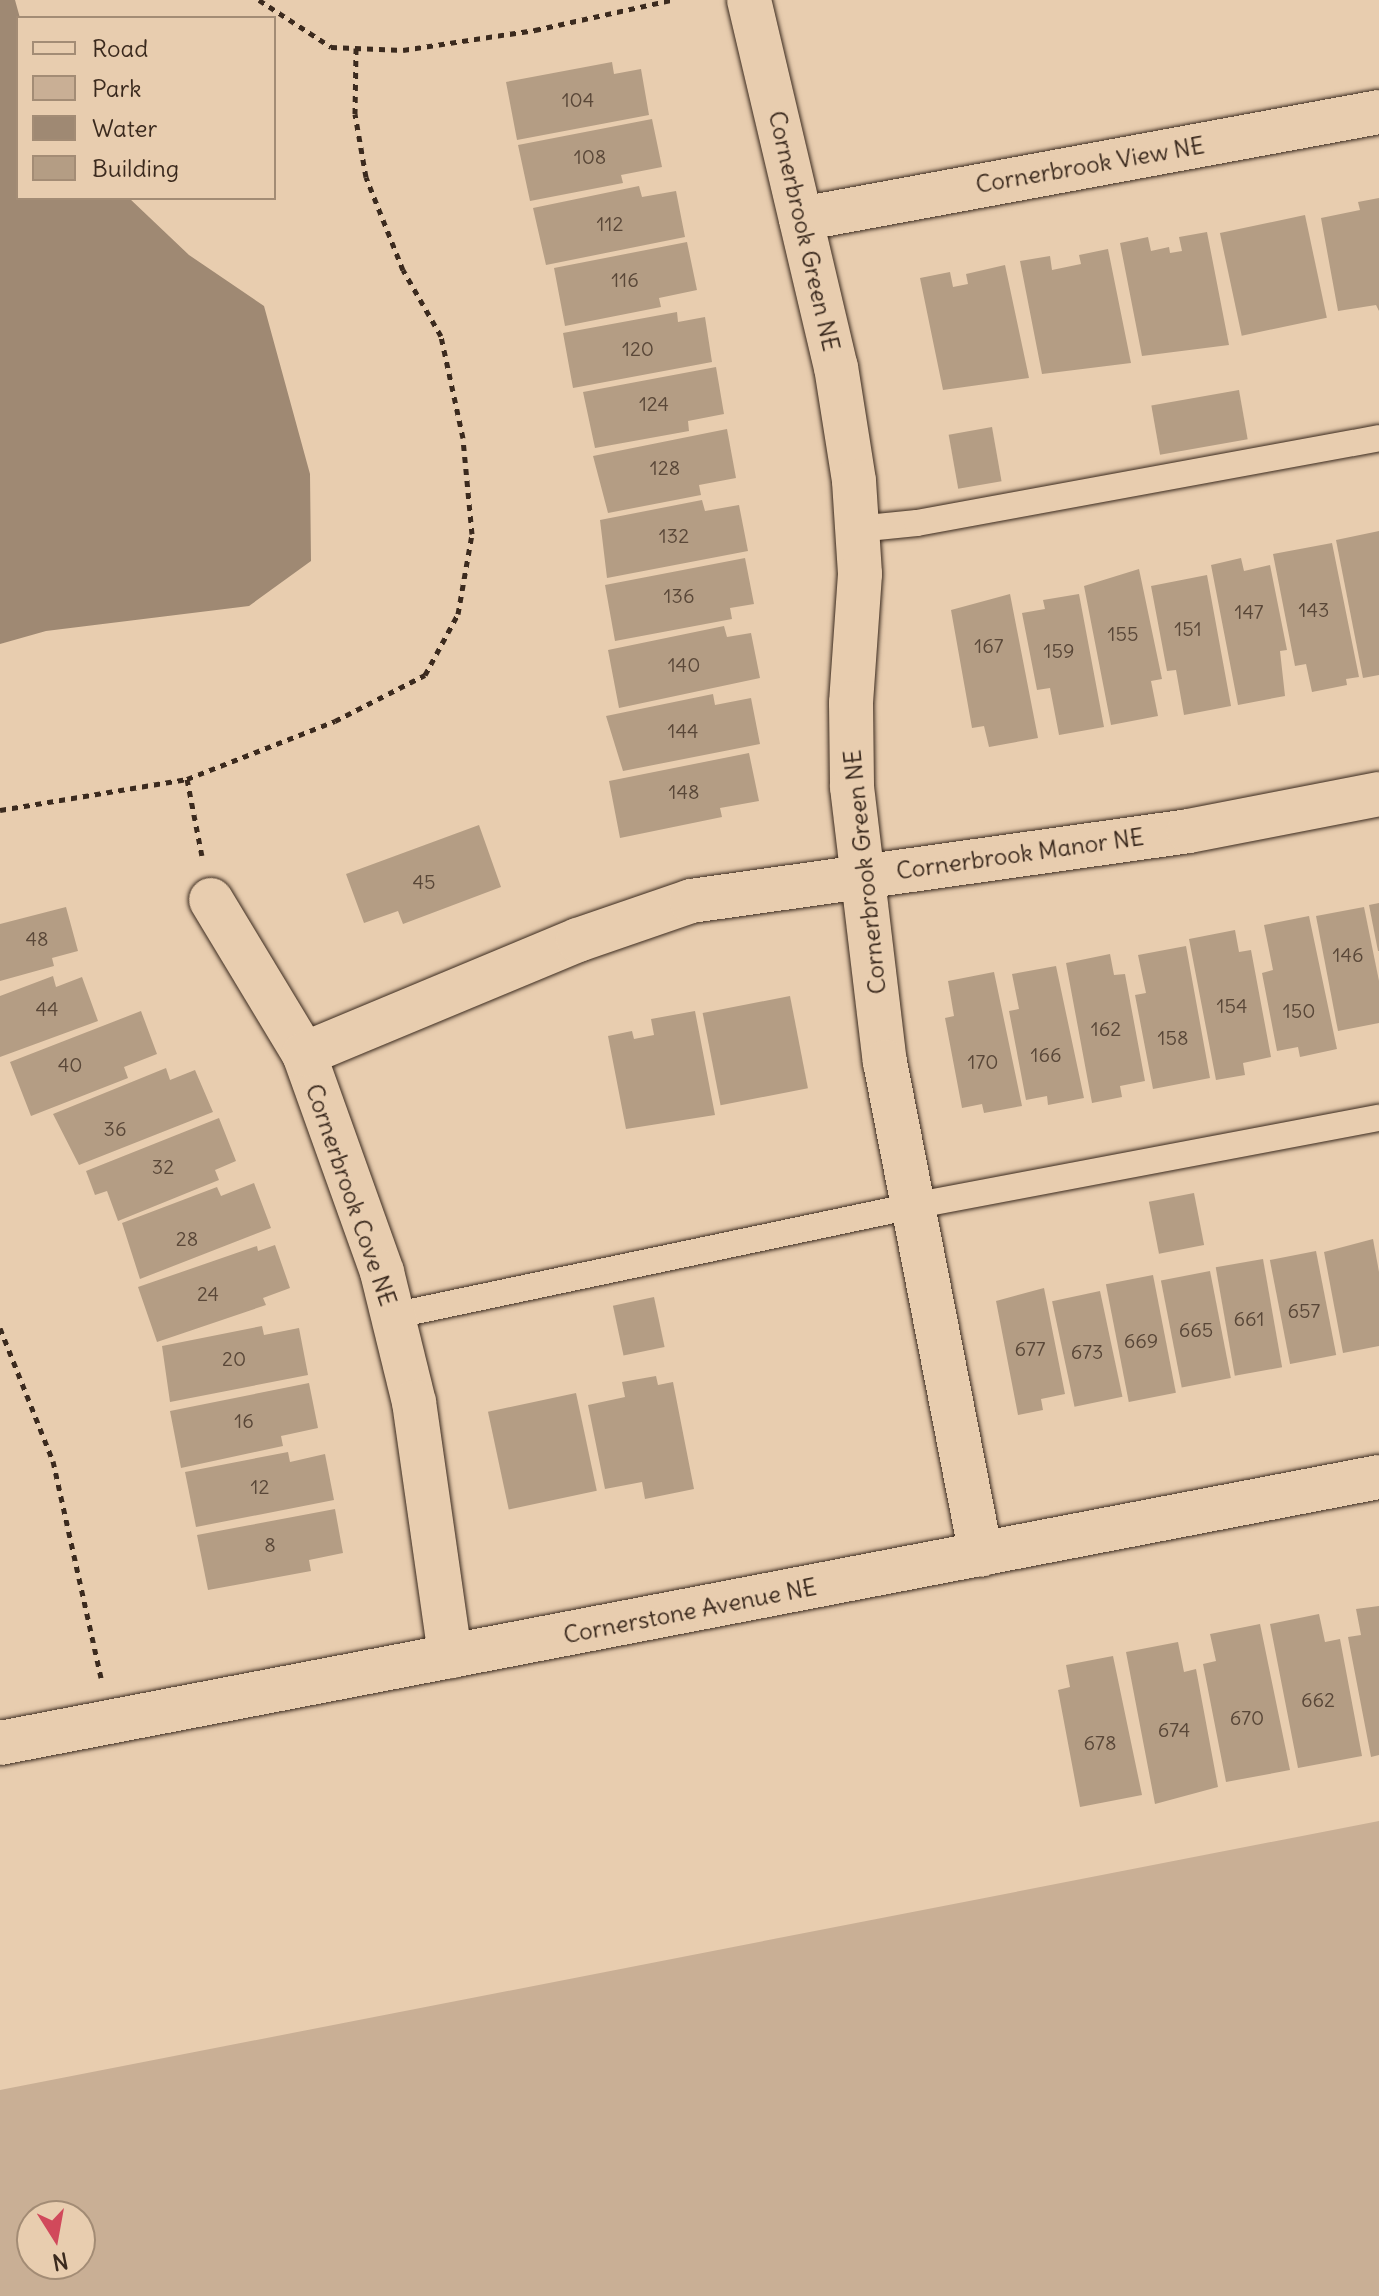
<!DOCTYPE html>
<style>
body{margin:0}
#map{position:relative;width:1379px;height:2296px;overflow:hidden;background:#e8cdaf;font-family:Delius,sans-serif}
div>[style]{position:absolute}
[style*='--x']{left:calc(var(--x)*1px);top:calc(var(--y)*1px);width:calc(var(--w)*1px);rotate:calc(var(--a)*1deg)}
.green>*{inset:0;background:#c9af95}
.water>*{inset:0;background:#9f8973}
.building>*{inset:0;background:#b49d84;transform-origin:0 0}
.path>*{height:5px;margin-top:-2.5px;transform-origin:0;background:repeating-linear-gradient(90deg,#3b2a1e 0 6px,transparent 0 12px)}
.roads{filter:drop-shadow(0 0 2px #3b2a1e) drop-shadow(0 0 2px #3b2a1e)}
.service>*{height:26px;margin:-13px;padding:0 13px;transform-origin:13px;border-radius:13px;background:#e8cdaf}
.minor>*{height:44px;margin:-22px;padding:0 22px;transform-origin:22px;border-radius:22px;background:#e8cdaf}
span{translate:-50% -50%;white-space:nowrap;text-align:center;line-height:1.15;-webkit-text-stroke:6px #e8cdaf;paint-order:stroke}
.number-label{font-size:20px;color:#594738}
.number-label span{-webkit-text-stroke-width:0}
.street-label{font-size:24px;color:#3b2a1e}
.legend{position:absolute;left:16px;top:16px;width:260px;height:184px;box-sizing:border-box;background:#e8cdaf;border:2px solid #a38c75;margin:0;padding:10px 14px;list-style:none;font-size:24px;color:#3b2a1e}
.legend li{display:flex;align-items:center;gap:16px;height:40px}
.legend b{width:40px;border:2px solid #a38c75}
.north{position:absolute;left:16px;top:2200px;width:80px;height:80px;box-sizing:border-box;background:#e8cdaf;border:2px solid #a38c75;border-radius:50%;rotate:169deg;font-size:22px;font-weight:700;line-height:32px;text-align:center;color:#3b2a1e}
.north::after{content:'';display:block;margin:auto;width:28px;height:36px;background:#d1495b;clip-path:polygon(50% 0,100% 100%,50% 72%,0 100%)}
</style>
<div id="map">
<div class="green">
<div style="clip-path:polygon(evenodd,1379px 1821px,1379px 2296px,0 2296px,0 2090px,1379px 1821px,32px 2216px,80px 2216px,80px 2264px,32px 2264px,32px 2216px)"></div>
</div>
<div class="water">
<div style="clip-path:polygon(0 0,15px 0,20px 18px,18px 198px,129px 198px,189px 255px,264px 306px,310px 474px,311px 561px,249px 606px,46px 631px,0 644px)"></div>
</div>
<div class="building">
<div style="clip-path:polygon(612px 62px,614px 74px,641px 69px,649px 115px,517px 140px,506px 82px)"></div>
<div style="clip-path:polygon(652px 119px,662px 167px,621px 175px,623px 183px,530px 201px,518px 145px)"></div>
<div style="clip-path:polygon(639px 186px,642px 197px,676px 191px,685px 237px,546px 265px,533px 208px)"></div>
<div style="clip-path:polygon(1379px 198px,1379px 311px,1376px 305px,1338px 311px,1321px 218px,1360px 210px,1358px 202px)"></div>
<div style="left:1305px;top:215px;width:105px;height:87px;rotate:78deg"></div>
<div style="clip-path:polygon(1207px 232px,1229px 345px,1142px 356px,1120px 243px,1148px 237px,1151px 251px,1169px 247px,1170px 253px,1182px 251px,1179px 237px)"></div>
<div style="clip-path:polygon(687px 242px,697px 290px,659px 298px,661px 307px,565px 326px,554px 268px)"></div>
<div style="clip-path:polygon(1108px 249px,1131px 363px,1042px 374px,1020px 261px,1050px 256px,1052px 270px,1081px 264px,1079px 255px)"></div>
<div style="clip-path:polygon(1005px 265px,1029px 378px,943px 390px,920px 278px,950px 272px,953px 287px,968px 284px,966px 274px)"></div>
<div style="clip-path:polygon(677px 312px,678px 322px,705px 317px,712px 362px,573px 388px,563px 333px)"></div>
<div style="clip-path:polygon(716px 367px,724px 414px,688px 421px,689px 431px,595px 448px,583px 392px)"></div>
<div style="left:1239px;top:390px;width:50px;height:89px;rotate:80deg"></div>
<div style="left:992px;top:427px;width:55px;height:44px;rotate:80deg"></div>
<div style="clip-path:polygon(727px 429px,736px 478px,699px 485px,701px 495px,608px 513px,593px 456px)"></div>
<div style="clip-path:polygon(702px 500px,705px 511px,739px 505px,748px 551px,607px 578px,600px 520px)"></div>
<div style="clip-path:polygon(1379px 531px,1379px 675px,1363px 678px,1336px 540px)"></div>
<div style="clip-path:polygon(1332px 543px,1359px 677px,1346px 679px,1347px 685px,1312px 692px,1306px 664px,1295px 666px,1273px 554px)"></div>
<div style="clip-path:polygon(745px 558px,754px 604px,730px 608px,732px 619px,615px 641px,605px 585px)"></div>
<div style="clip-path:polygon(1241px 558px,1244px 571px,1270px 565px,1287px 650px,1280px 651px,1285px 696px,1238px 705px,1211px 565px)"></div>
<div style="clip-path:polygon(1139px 569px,1162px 679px,1151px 681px,1158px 716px,1111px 725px,1084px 586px)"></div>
<div style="clip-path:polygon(1207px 575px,1231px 706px,1184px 715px,1176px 670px,1167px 671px,1151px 586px)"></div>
<div style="clip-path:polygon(1010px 594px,1038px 738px,989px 747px,984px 726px,972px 728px,951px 610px)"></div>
<div style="clip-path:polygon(1079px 594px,1104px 727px,1059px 735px,1050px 688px,1037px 690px,1022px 613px,1045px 609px,1043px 600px)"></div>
<div style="clip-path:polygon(724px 626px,727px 637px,751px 633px,760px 678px,619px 708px,608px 650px)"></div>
<div style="clip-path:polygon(713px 694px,715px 705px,751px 698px,760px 744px,623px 771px,606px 716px)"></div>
<div style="clip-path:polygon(749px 753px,759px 801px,720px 808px,722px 817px,620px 838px,609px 781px)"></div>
<div style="clip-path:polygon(479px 825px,501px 887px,403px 924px,398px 911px,364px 923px,346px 874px)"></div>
<div style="clip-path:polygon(1379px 903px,1379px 951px,1378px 951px,1369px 905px)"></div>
<div style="clip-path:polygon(66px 907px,78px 951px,52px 958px,54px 966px,0 981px,0 924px)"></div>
<div style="clip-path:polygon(1364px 907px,1379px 981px,1379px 1023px,1338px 1031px,1316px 916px)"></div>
<div style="clip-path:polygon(1309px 916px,1337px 1049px,1300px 1057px,1298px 1047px,1277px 1051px,1262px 973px,1273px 970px,1264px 925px)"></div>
<div style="clip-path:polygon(1235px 930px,1239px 952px,1251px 950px,1271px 1057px,1243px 1063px,1245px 1075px,1216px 1080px,1189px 939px)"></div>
<div style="clip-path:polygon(1186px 946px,1210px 1078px,1153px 1089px,1135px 995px,1146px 993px,1138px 955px)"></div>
<div style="clip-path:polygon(1110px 954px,1114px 975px,1125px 974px,1145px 1081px,1120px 1086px,1122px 1097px,1092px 1103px,1066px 963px)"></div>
<div style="clip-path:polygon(1056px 966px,1084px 1098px,1048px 1105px,1047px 1096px,1026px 1100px,1009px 1011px,1019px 1009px,1012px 974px)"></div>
<div style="clip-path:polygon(994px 972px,1022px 1106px,984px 1113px,982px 1104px,962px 1108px,945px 1018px,954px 1016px,948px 981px)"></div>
<div style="clip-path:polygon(53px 976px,56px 987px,82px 977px,98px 1021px,0 1057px,0 996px)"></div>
<div style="left:790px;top:996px;width:94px;height:89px;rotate:79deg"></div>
<div style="clip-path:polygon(141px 1011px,157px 1054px,124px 1067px,128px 1078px,31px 1116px,10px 1062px)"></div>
<div style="clip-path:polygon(695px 1011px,715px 1115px,626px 1129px,608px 1036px,632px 1031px,634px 1039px,654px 1035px,651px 1019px)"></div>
<div style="clip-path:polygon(166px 1068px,170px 1080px,195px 1070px,213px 1112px,79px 1165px,53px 1114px)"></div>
<div style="clip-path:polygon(219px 1118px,236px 1161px,215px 1170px,219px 1180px,118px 1221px,107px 1191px,95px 1195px,86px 1171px)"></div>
<div style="clip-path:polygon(254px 1183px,271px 1228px,140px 1279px,122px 1223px,217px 1187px,221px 1196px)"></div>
<div style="left:1194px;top:1193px;width:53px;height:46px;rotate:79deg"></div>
<div style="clip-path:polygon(1373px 1239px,1379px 1272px,1379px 1346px,1343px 1353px,1324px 1252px)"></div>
<div style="clip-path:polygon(275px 1245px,290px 1288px,263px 1298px,266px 1305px,157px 1342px,138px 1287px,257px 1246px,258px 1251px)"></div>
<div style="left:1316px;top:1251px;width:106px;height:47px;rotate:79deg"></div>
<div style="left:1263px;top:1259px;width:110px;height:48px;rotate:80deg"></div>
<div style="left:1210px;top:1271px;width:109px;height:50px;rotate:79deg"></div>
<div style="left:1153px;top:1275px;width:120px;height:48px;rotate:79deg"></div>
<div style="clip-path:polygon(1044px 1288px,1065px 1394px,1041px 1399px,1043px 1410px,1018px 1415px,996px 1301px)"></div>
<div style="left:1100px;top:1291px;width:108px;height:49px;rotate:78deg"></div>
<div style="left:654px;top:1297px;width:51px;height:42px;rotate:78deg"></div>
<div style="clip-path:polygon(262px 1326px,264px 1335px,299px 1328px,308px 1375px,170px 1402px,162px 1346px)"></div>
<div style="clip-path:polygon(656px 1376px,658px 1385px,673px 1382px,694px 1489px,645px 1499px,642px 1482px,605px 1489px,588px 1405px,625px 1397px,622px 1382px)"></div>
<div style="clip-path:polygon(309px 1383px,318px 1428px,281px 1436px,283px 1446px,181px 1468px,170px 1411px)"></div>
<div style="left:576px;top:1393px;width:100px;height:90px;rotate:78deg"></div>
<div style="clip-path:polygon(288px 1452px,290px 1462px,325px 1454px,334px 1500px,196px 1527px,185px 1472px)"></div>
<div style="clip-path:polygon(335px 1509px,343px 1553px,309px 1560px,311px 1571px,208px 1590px,197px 1535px)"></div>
<div style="clip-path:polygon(1379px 1606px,1379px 1755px,1371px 1757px,1348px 1637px,1361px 1635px,1356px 1609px)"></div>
<div style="clip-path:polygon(1319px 1614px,1325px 1642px,1340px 1639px,1362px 1756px,1298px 1768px,1270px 1624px)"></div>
<div style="clip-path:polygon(1260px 1624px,1290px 1770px,1226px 1782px,1203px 1664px,1216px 1661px,1210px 1634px)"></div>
<div style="clip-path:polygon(1178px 1642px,1184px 1672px,1196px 1669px,1218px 1787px,1155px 1804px,1126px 1652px)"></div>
<div style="clip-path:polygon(1113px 1656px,1142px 1795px,1080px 1807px,1058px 1690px,1070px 1687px,1066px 1665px)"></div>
</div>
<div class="path">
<div style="--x:259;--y:0;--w:86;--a:33.1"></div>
<div style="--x:331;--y:47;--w:72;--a:2.4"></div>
<div style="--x:403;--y:50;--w:134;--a:-8.6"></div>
<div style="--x:535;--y:30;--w:139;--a:-12.4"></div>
<div style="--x:187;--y:779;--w:78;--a:79"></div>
<div style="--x:0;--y:810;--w:190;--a:-9.4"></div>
<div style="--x:187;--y:779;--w:159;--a:-21.4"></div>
<div style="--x:335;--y:721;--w:101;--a:-27.1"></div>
<div style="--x:425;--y:675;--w:69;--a:-61.6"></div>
<div style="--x:458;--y:614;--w:81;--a:-80.1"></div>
<div style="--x:472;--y:534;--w:96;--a:-95.4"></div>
<div style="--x:463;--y:438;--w:104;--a:-102.2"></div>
<div style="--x:441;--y:336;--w:76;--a:-119.9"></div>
<div style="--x:403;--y:270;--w:100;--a:-111.7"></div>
<div style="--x:366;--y:177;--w:64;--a:-99.9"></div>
<div style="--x:355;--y:114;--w:66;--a:-89.1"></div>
<div style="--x:0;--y:1328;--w:143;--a:68.3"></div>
<div style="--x:53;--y:1461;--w:222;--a:77.5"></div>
</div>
<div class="roads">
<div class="service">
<div style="--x:857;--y:529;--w:60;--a:-5.7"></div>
<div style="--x:917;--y:523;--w:470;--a:-10.4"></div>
<div style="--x:392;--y:1316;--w:532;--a:-11.94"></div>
<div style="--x:912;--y:1206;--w:475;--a:-10.7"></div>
</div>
<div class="minor">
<div style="--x:749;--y:0;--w:377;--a:76.7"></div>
<div style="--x:836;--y:367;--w:115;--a:81"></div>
<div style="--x:854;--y:481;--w:93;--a:86.3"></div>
<div style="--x:860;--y:574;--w:129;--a:94"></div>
<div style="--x:851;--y:703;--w:84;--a:89.3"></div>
<div style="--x:852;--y:787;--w:277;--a:83.2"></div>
<div style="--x:885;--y:1062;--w:502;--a:78.98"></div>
<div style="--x:801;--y:219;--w:588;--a:-10.49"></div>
<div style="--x:211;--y:900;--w:180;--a:58.9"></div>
<div style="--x:304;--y:1054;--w:232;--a:70.3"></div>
<div style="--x:382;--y:1272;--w:134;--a:76.2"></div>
<div style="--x:414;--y:1402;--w:257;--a:81.9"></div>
<div style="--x:304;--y:1054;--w:297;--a:-22.6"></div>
<div style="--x:578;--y:940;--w:120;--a:-19"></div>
<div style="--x:691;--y:901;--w:503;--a:-8"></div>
<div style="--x:1189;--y:831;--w:194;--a:-11"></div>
<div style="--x:0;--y:1743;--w:1404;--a:-10.92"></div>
</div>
</div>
<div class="number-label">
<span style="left:578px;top:99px">104</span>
<span style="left:590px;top:156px">108</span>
<span style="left:610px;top:223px">112</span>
<span style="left:625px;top:279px">116</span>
<span style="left:638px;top:348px">120</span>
<span style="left:654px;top:403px">124</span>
<span style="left:665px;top:467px">128</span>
<span style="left:674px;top:535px">132</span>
<span style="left:679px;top:595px">136</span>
<span style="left:1314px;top:609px">143</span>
<span style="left:1249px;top:611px">147</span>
<span style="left:1188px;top:628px">151</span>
<span style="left:1123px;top:633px">155</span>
<span style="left:989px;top:645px">167</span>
<span style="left:1059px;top:650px">159</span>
<span style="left:684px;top:664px">140</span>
<span style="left:683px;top:730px">144</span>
<span style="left:684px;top:791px">148</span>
<span style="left:424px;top:881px">45</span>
<span style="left:37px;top:938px">48</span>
<span style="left:1348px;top:954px">146</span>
<span style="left:1232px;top:1005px">154</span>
<span style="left:47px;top:1008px">44</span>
<span style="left:1299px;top:1010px">150</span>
<span style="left:1106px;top:1028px">162</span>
<span style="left:1173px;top:1037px">158</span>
<span style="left:1046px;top:1054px">166</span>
<span style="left:983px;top:1061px">170</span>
<span style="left:70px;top:1064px">40</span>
<span style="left:115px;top:1128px">36</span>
<span style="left:163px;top:1166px">32</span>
<span style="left:187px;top:1238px">28</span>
<span style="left:208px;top:1293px">24</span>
<span style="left:1304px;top:1310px">657</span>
<span style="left:1249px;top:1318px">661</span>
<span style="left:1196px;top:1329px">665</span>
<span style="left:1141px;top:1340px">669</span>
<span style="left:1030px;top:1348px">677</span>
<span style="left:1087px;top:1351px">673</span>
<span style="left:234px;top:1358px">20</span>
<span style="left:244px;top:1420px">16</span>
<span style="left:260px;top:1486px">12</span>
<span style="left:270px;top:1544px">8</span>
<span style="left:1318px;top:1699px">662</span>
<span style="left:1247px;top:1717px">670</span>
<span style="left:1174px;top:1729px">674</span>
<span style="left:1100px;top:1742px">678</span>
</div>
<div class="street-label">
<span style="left:1090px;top:165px;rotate:-10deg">Cornerbrook View NE</span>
<span style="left:804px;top:231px;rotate:77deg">Cornerbrook Green NE</span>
<span style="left:1020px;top:854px;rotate:-8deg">Cornerbrook Manor NE</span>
<span style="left:865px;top:872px;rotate:-96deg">Cornerbrook Green NE</span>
<span style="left:351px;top:1195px;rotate:71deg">Cornerbrook Cove NE</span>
<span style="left:690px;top:1611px;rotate:-11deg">Cornerstone Avenue NE</span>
</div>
<ul class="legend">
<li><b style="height:10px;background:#e8cdaf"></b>Road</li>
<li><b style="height:22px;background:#c9af95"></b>Park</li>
<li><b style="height:22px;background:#9f8973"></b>Water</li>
<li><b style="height:22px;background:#b49d84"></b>Building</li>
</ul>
<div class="north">N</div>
</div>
